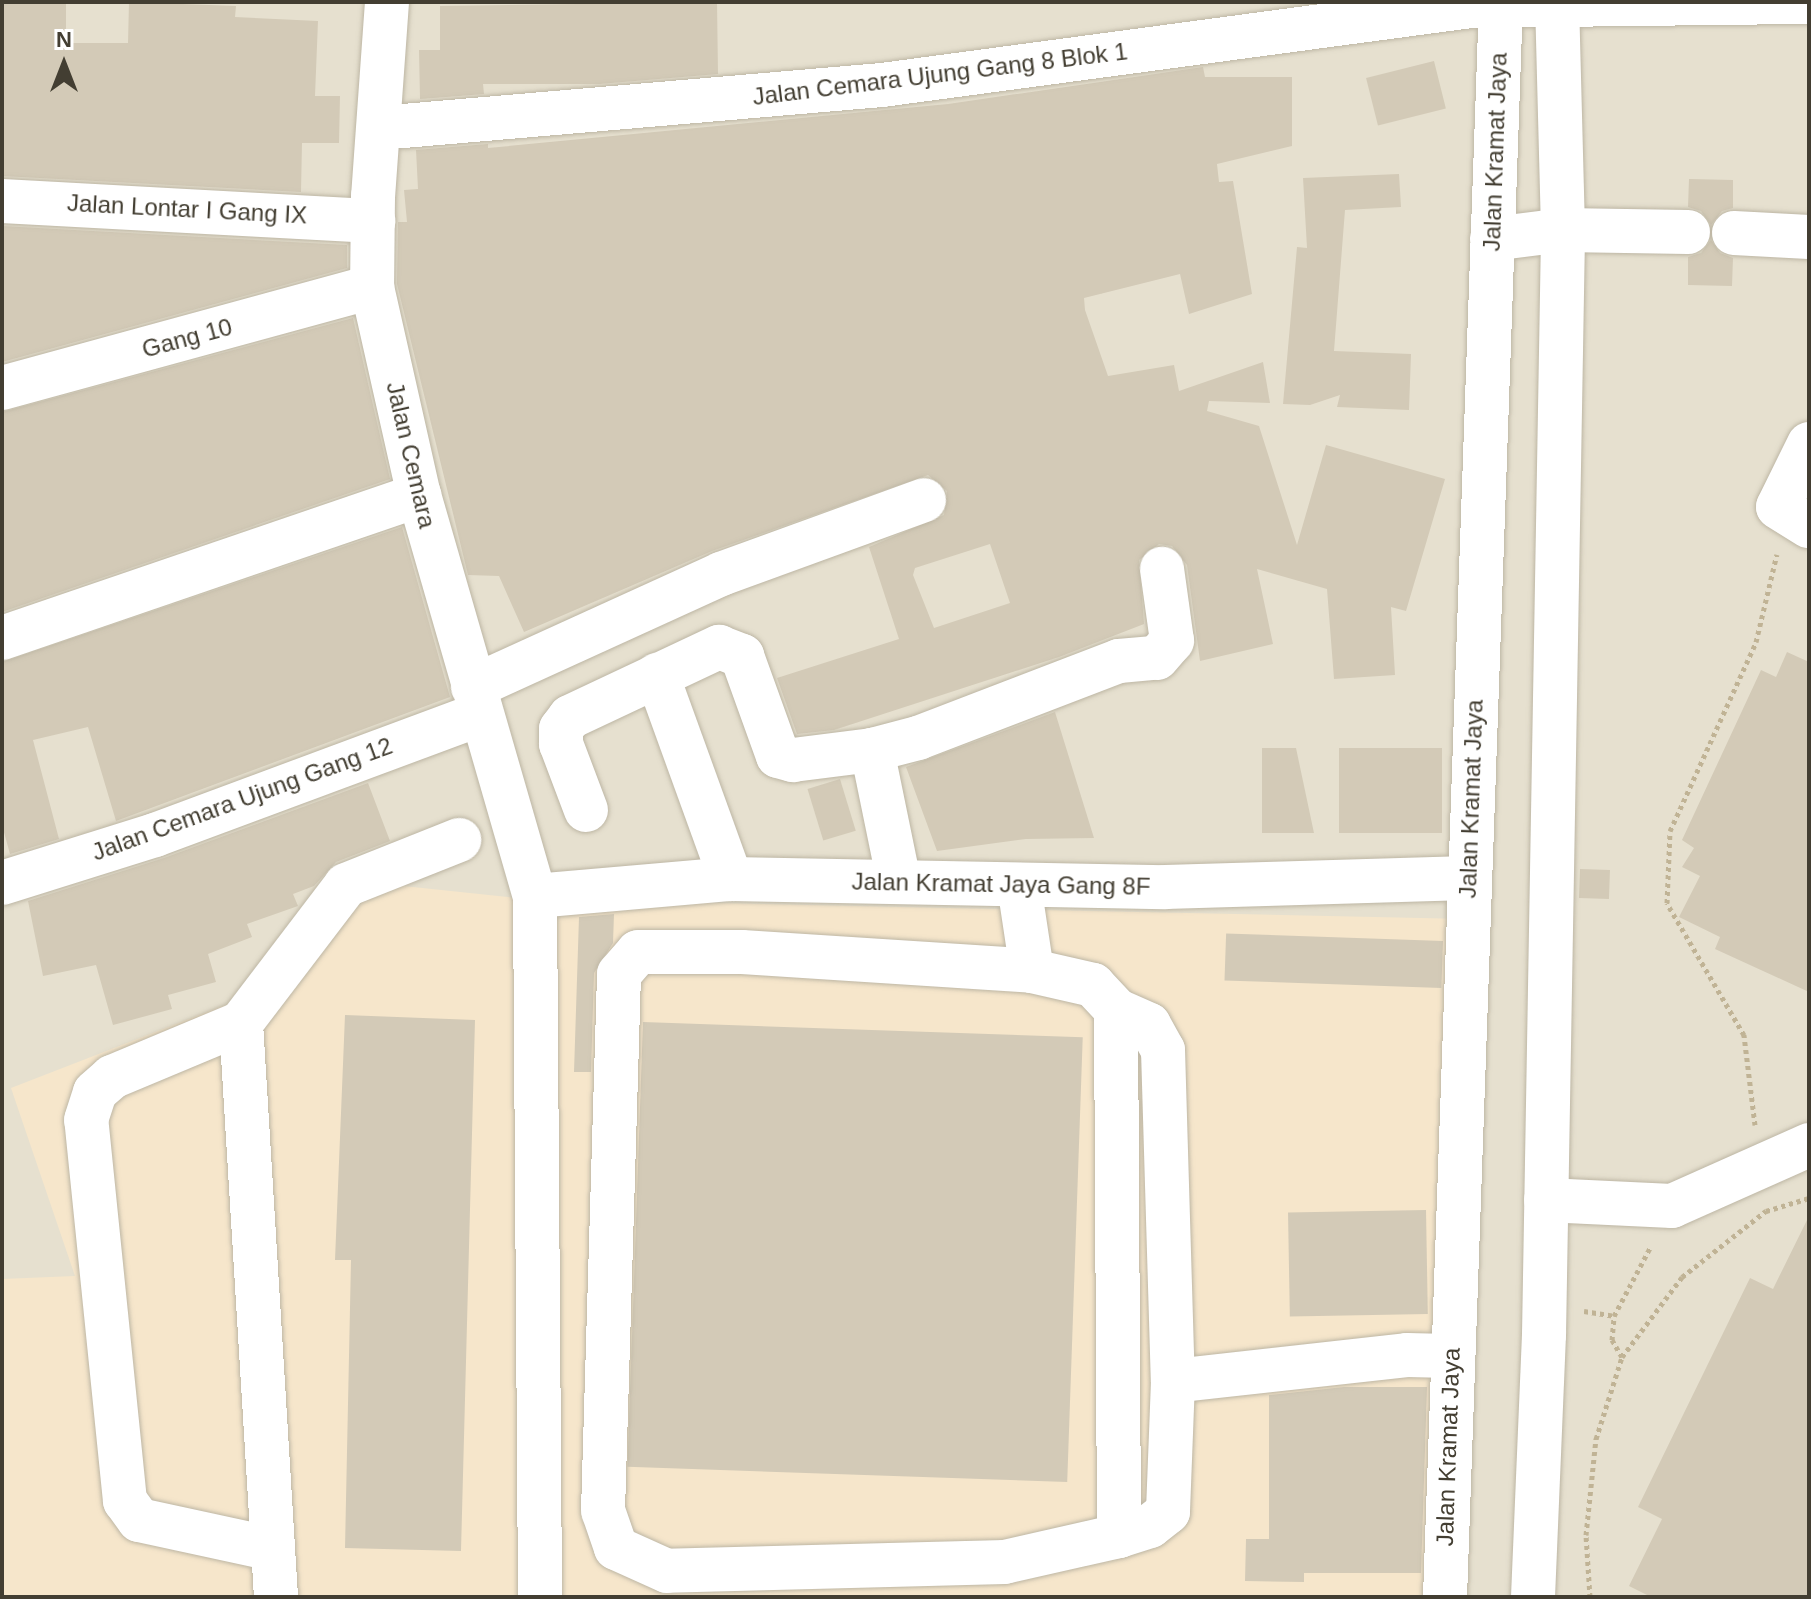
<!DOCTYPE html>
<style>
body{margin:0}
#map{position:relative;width:1811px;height:1599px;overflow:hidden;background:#f2eee2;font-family:Arial,sans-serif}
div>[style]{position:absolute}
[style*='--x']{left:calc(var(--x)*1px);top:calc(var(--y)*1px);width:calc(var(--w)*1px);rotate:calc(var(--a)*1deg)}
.residential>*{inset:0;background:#e6e0cf;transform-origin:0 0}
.commercial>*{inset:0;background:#f6e6cb}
.building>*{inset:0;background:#d3cab7;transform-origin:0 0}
.path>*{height:5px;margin-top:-2.5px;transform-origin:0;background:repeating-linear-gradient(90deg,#c0b395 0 4px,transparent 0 8px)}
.roads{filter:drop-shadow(0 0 2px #bdb6a4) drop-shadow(0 0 2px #bdb6a4)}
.minor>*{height:44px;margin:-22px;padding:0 22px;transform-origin:22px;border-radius:22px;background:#fff}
span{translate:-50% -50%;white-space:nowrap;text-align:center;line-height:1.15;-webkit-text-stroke:7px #fff;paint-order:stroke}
.street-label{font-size:24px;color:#433e32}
.frame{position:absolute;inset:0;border:4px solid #433e32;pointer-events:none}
.north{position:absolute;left:24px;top:24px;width:80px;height:80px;-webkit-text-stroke:6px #fff;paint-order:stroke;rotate:0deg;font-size:22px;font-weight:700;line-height:32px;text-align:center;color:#433e32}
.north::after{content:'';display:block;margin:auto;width:28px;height:36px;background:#433e32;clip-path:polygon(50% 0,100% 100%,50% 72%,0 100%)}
</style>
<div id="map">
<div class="residential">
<div style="left:2px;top:2px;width:1807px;height:1595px"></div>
</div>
<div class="commercial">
<div style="clip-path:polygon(337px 879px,526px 899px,1467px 919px,1443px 1597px,2px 1597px,2px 1279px,75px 1276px,11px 1088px,230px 1003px)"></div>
</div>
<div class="building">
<div style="clip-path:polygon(2px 2px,66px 2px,66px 43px,128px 43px,129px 2px,236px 6px,235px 17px,318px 21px,315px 96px,340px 96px,339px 143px,302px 143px,301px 192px,2px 176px)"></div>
<div style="clip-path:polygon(717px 2px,718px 74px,599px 84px,483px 84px,484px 94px,420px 99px,419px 50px,440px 50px,440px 6px)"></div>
<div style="left:1434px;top:61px;width:49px;height:70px;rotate:76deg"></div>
<div style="clip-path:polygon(evenodd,1203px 67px,1205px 77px,1292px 77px,1292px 146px,1217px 164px,1219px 182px,1233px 181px,1252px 294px,1189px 314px,1180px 274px,1084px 298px,1085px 310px,1108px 376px,1174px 365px,1179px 391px,1263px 362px,1270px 403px,1209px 401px,1207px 411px,1259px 426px,1297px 545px,1326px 445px,1445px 479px,1406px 611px,1391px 607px,1395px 675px,1334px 679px,1327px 589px,1257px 569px,1273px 644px,1200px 661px,1187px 565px,1172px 546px,1159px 544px,1139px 560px,1144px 624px,1059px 657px,834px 730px,797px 734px,777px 678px,899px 639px,869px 547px,944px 515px,947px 491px,928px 475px,712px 551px,524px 632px,499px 576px,468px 575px,397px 284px,398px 222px,407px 222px,404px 190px,418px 189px,416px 150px,488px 144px,488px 148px,948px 104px,1203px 67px,990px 544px,1010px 603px,934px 628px,913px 575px,915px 568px,990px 544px)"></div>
<div style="clip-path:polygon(1399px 174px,1401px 207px,1345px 210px,1334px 351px,1411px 354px,1409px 410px,1337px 407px,1340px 395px,1310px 405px,1283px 404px,1297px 247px,1307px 248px,1303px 178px)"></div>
<div style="clip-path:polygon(1689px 179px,1733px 180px,1733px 208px,1722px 211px,1711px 225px,1701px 211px,1688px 207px)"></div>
<div style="clip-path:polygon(2px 226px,347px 245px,347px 268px,2px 362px)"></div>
<div style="clip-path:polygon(1711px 240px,1720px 253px,1733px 258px,1732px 286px,1688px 285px,1688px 257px,1701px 253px)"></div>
<div style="clip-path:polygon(353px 318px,390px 479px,2px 612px,2px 412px)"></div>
<div style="clip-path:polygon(402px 527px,450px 697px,116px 821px,88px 727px,33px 740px,59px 839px,10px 854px,2px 825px,2px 662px)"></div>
<div style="clip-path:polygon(1787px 652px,1809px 662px,1809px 992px,1715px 949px,1720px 937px,1679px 917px,1700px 876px,1682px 867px,1694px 848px,1682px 840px,1761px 670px,1776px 677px)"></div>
<div style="clip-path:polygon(1055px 712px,1094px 838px,1026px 839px,937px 851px,906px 767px)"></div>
<div style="clip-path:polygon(1262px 748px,1296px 748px,1314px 833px,1262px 833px)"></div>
<div style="left:1339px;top:748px;width:103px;height:85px"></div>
<div style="left:840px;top:779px;width:54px;height:34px;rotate:73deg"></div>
<div style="clip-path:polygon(368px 783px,390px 841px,336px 862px,314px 886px,293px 894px,298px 906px,247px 924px,252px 937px,208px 954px,216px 982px,168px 995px,172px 1009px,113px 1025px,96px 965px,43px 976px,28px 901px,164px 858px)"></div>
<div style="left:1580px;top:869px;width:30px;height:29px;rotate:2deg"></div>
<div style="clip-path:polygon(614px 914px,613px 943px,594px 973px,591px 1072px,574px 1072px,579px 917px)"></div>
<div style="left:1443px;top:941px;width:47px;height:217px;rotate:92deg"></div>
<div style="clip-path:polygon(345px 1015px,475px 1020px,461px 1551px,345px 1548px,351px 1260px,335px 1260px)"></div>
<div style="left:643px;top:1022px;width:440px;height:445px;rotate:2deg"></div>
<div style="left:1426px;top:1210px;width:104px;height:138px;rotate:89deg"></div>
<div style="clip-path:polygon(1809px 1216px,1809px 1597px,1651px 1597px,1629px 1586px,1662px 1519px,1638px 1507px,1750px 1278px,1773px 1289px)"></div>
<div style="clip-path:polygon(1344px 1387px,1427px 1387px,1421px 1573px,1304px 1573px,1304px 1582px,1245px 1581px,1246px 1539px,1269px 1539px,1269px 1395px)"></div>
</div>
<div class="path">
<div style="--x:1755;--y:1125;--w:91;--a:-97"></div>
<div style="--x:1744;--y:1035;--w:153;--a:-120.3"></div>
<div style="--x:1667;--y:903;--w:72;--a:-87.6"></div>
<div style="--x:1670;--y:831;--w:208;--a:-65.5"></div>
<div style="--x:1756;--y:642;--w:90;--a:-76.6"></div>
<div style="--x:1584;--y:1311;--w:30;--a:9"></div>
<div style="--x:1622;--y:1357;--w:20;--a:-120"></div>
<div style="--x:1612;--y:1340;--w:24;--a:-85"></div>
<div style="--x:1614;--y:1316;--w:79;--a:-62.1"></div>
<div style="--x:1590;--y:1597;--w:62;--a:-93.7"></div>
<div style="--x:1586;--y:1535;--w:97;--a:-84.1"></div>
<div style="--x:1596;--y:1439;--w:86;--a:-72.4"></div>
<div style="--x:1622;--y:1357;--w:100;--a:-53.1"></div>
<div style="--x:1682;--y:1277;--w:107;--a:-38.2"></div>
<div style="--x:1766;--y:1211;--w:45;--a:-16.8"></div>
</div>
<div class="roads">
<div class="minor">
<div style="--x:387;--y:2;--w:195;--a:94.1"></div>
<div style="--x:373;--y:196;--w:91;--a:90.6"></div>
<div style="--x:372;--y:287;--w:213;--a:77.3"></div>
<div style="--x:419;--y:495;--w:417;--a:73.9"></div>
<div style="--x:535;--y:896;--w:701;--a:89.59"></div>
<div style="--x:380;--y:128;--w:504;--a:-4.9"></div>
<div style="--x:882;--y:85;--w:594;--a:-7.64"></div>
<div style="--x:1471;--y:6;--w:338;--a:-0.7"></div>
<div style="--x:2;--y:201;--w:372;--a:3.1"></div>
<div style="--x:1734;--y:233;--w:75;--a:3.1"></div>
<div style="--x:1492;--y:239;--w:72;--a:-7.2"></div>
<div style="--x:1563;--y:230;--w:125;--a:0.9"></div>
<div style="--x:2;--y:388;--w:384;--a:-15.3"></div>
<div style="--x:1809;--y:444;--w:70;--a:116.2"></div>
<div style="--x:1778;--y:507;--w:36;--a:32"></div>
<div style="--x:2;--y:638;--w:441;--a:-18.9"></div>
<div style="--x:657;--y:675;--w:217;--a:70.1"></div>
<div style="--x:473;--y:687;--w:273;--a:-24.5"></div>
<div style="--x:721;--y:574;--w:216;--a:-20"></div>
<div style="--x:872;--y:750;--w:134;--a:78.4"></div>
<div style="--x:586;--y:810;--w:71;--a:-110.7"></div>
<div style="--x:561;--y:744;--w:15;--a:-90"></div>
<div style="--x:561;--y:729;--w:15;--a:-53"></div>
<div style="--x:570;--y:717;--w:165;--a:-25.2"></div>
<div style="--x:719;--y:647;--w:25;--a:21"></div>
<div style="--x:742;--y:656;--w:106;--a:70.2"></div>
<div style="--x:778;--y:756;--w:16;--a:15"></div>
<div style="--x:793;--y:760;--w:80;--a:-7.2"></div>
<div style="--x:872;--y:750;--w:48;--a:-14.6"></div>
<div style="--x:918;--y:738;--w:215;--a:-21"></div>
<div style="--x:1119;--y:661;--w:38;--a:-5"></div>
<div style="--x:1157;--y:658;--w:23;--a:-49"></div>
<div style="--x:1172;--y:641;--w:73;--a:-97.9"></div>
<div style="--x:2;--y:883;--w:160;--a:-17.4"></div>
<div style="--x:155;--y:835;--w:348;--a:-20.4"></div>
<div style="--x:1019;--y:885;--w:87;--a:81.4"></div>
<div style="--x:1032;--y:971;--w:63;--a:12.9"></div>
<div style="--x:1093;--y:985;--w:34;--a:47"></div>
<div style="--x:1116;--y:1010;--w:36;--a:24"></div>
<div style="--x:1149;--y:1025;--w:29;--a:61"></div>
<div style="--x:1163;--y:1050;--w:331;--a:88.3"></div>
<div style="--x:1173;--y:1381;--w:131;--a:92.2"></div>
<div style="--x:1168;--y:1512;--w:23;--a:142"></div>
<div style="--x:1150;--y:1526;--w:33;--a:162"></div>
<div style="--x:1119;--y:1536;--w:117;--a:167.2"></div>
<div style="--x:1005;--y:1562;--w:338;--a:178.5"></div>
<div style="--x:667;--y:1571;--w:56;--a:-155.7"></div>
<div style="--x:616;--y:1548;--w:39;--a:-109"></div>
<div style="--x:603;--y:1511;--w:537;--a:-88.29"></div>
<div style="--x:619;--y:974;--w:29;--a:-49"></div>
<div style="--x:638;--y:952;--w:104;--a:0"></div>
<div style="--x:742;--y:952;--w:291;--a:3.7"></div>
<div style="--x:535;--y:896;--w:197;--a:-5"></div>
<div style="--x:731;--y:879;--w:434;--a:1.1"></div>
<div style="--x:1165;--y:887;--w:303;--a:-1.7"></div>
<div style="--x:1116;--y:1010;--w:526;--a:89.67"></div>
<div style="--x:241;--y:1023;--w:575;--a:86.51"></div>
<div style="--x:1546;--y:1200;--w:126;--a:2.7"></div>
<div style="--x:1672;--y:1206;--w:150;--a:-24"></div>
<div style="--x:1173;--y:1381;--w:235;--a:-6.3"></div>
<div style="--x:1407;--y:1355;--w:43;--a:1.3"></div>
<div style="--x:273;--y:1549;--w:137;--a:-167.8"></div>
<div style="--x:139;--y:1520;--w:24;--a:-126"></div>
<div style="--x:125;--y:1501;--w:383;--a:-95.8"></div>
<div style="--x:86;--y:1120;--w:29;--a:-72"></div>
<div style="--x:95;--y:1092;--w:23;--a:-41"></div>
<div style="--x:112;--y:1077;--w:140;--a:-22.7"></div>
<div style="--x:241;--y:1023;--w:173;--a:-52.7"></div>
<div style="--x:346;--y:885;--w:122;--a:-21.7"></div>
<div style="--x:1445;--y:1597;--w:1596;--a:-87.99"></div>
<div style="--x:1533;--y:1597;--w:262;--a:-87.6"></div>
<div style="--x:1544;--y:1335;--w:1105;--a:-89.01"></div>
<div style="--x:1563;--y:230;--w:228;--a:-91.5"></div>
</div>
</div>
<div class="street-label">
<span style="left:940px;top:74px;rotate:-7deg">Jalan Cemara Ujung Gang 8 Blok 1</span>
<span style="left:1495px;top:152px;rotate:-88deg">Jalan Kramat Jaya</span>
<span style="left:187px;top:209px;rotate:3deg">Jalan Lontar I Gang IX</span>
<span style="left:187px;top:338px;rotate:-15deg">Gang 10</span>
<span style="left:411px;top:455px;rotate:77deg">Jalan Cemara</span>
<span style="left:242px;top:799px;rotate:-20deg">Jalan Cemara Ujung Gang 12</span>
<span style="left:1471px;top:799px;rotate:-88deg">Jalan Kramat Jaya</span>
<span style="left:1001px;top:884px;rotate:1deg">Jalan Kramat Jaya Gang 8F</span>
<span style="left:1448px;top:1447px;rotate:-88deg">Jalan Kramat Jaya</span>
</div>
<div class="frame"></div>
<div class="north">N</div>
</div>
